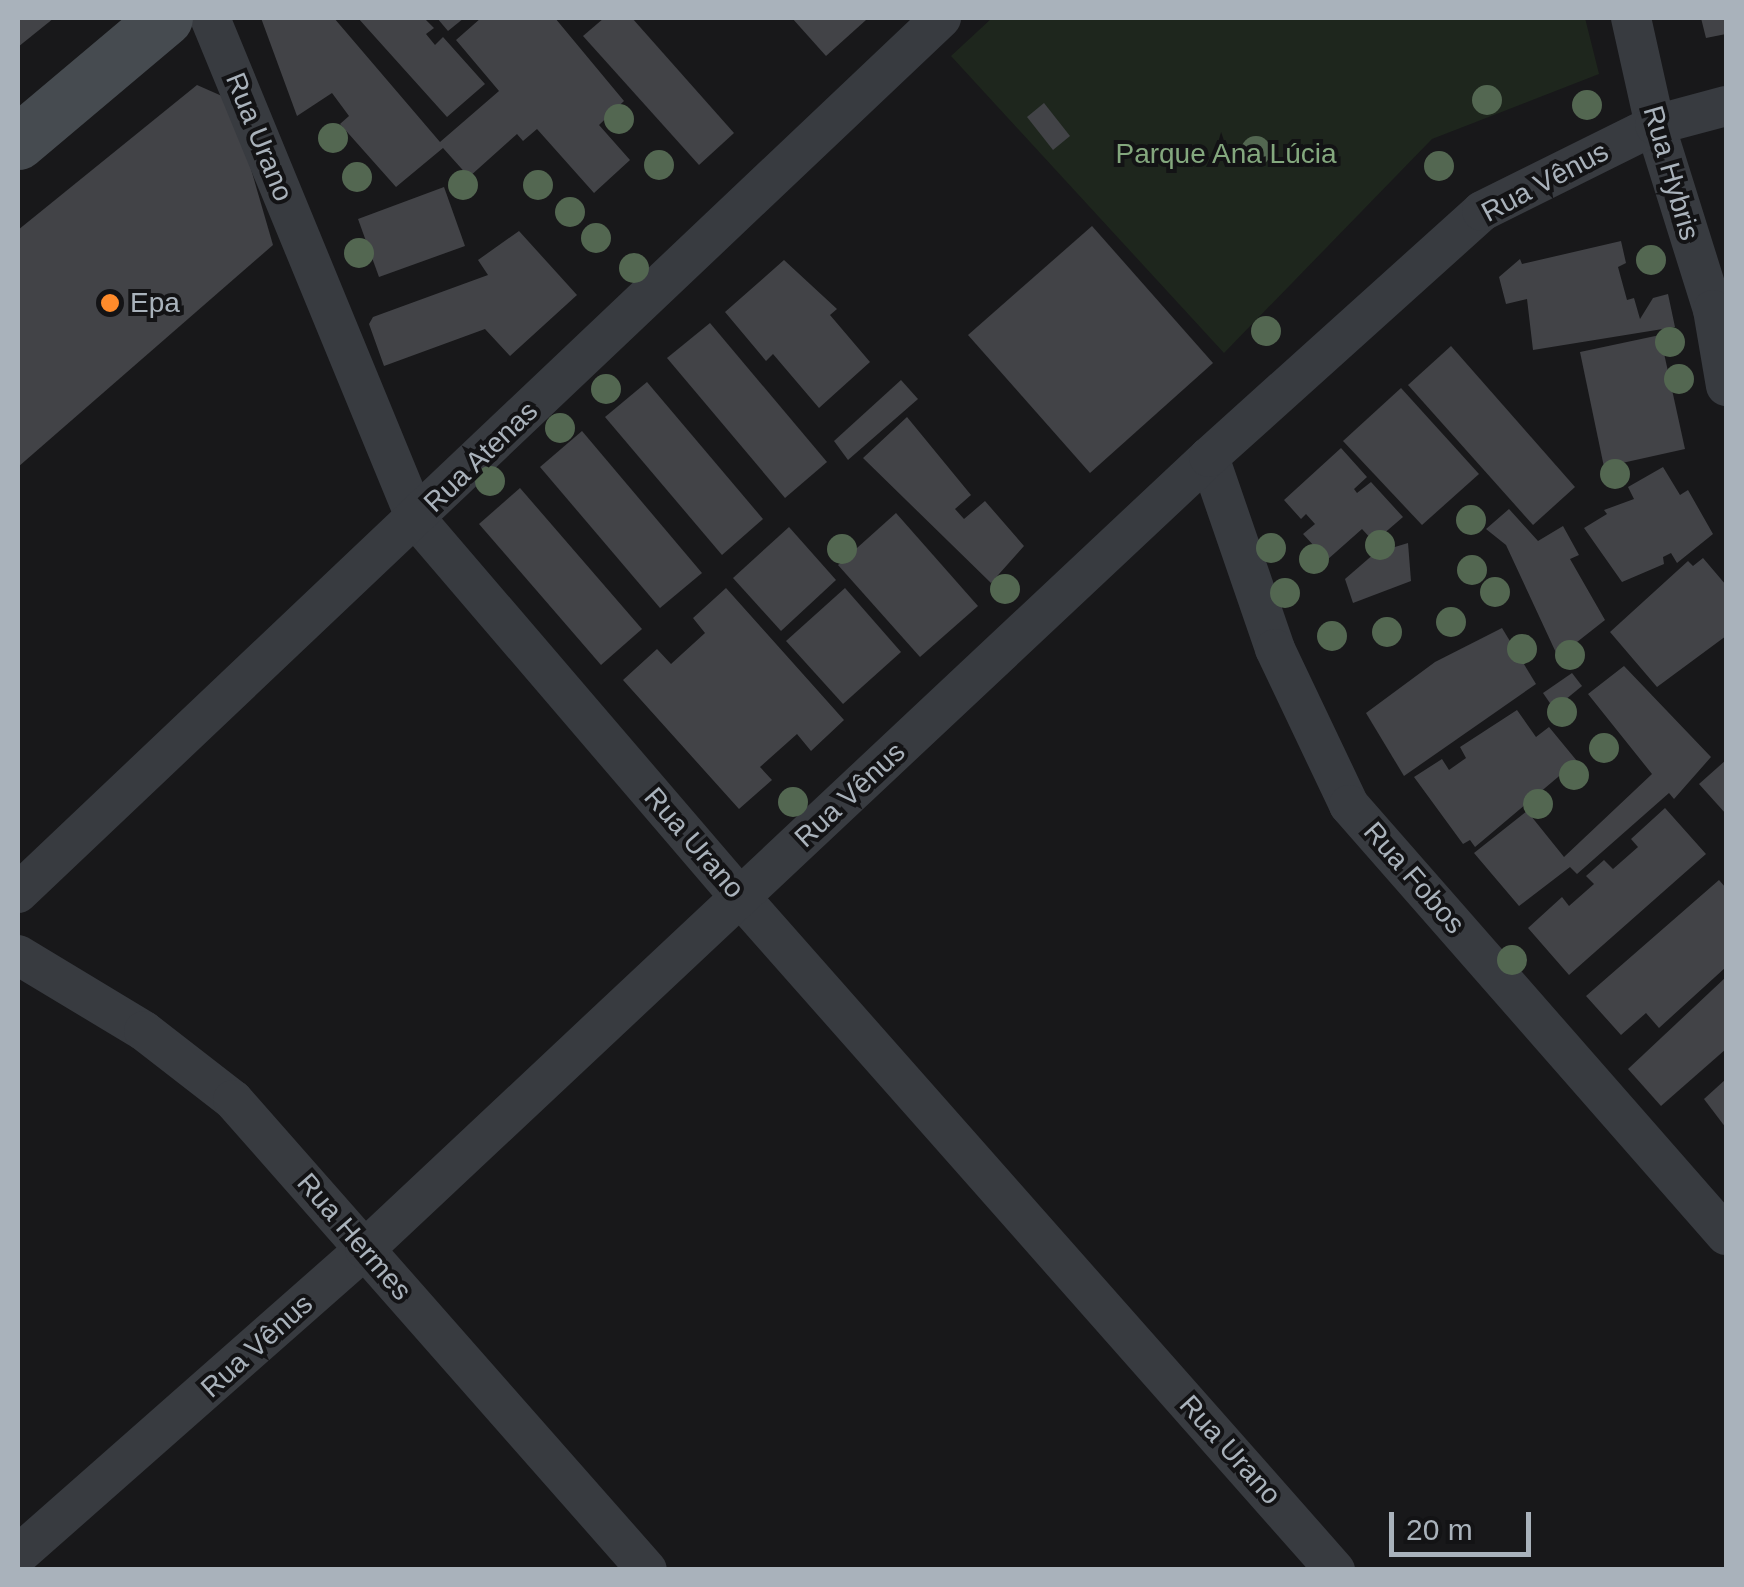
<!DOCTYPE html>
<html>
<head>
<meta charset="utf-8">
<style>
	body { margin:0 }
	#map { position:relative; width:1744px; height:1587px; overflow:hidden; background:#18181a; font-family:Helvetica,sans-serif }
	div>[style] { position:absolute }
	.green>* { inset:0; background:#1e261d }
	.building>* { inset:0; background:#424347 }
	.street>* { height:40px; margin:-20px; padding:0 20px; transform-origin:20px; border-radius:20px; background:#383b40 }
	.secondary>* { height:55px; margin:-27.5px; padding:0 27.5px; transform-origin:27.5px; border-radius:27.5px; background:#464b50 }
	.trees>* { width:30px; height:30px; margin:-15px; border-radius:50%; background:#536751 }
	.dots>* { width:28px; height:28px; translate:-50% -50%; box-sizing:border-box; border:5px solid #131315; border-radius:50% }
	span { translate:-50% -50%; white-space:nowrap; text-align:center; line-height:1.15; -webkit-text-stroke:8px #131315; paint-order:stroke }
	.street-label { font-size:28px; color:#a9b2bb }
	.park-label { font-size:28px; color:#84a87e }
	.poi-label { font-size:28px; color:#a9b2bb }
	.left { translate:0 -50%; text-align:left }
	.frame { position:absolute; inset:0; border:20px solid #a9b2bb; pointer-events:none }
	.scale { position:absolute; left:1389px; top:1512px; width:142px; height:45px; box-sizing:border-box; border:5px solid #a9b2bb; border-top:0; padding-left:12px; font-size:30px; line-height:35px; white-space:nowrap; color:#a9b2bb; -webkit-text-stroke:8px #131315; paint-order:stroke }
</style>
</head>
<body>
<div id="map">
	<div class="green">
		<div style="clip-path:polygon(992px 18px,1585px 18px,1599px 74px,1432px 139px,1224px 353px,951px 56px)"></div>
	</div>
	<div class="building">
		<div style="clip-path:polygon(18px 18px,54px 18px,18px 47px)"></div>
		<div style="clip-path:polygon(261px 18px,334px 18px,440px 142px,499px 91px,456px 40px,481px 18px,555px 18px,624px 101px,599px 125px,630px 160px,594px 193px,537px 129px,523px 141px,517px 134px,469px 177px,443px 148px,396px 187px,340px 124px,349px 116px,332px 93px,297px 116px)"></div>
		<div style="clip-path:polygon(358px 18px,424px 18px,434px 28px,426px 34px,435px 45px,443px 37px,485px 84px,447px 117px)"></div>
		<div style="clip-path:polygon(437px 18px,464px 18px,448px 31px)"></div>
		<div style="clip-path:polygon(604px 18px,632px 18px,734px 133px,699px 165px,583px 36px)"></div>
		<div style="clip-path:polygon(792px 18px,864px 18px,866px 20px,826px 56px)"></div>
		<div style="clip-path:polygon(1701px 18px,1726px 18px,1726px 34px,1706px 38px)"></div>
		<div style="clip-path:polygon(197px 85px,231px 100px,273px 245px,18px 467px,18px 230px)"></div>
		<div style="clip-path:polygon(1044px 103px,1070px 136px,1053px 150px,1027px 117px)"></div>
		<div style="clip-path:polygon(444px 187px,465px 246px,379px 277px,358px 219px)"></div>
		<div style="clip-path:polygon(1092px 226px,1213px 363px,1090px 473px,968px 335px)"></div>
		<div style="clip-path:polygon(519px 231px,577px 295px,510px 356px,485px 329px,384px 366px,369px 324px,373px 317px,488px 275px,478px 260px)"></div>
		<div style="clip-path:polygon(1621px 241px,1626px 263px,1618px 267px,1627px 300px,1634px 298px,1640px 319px,1653px 298px,1668px 294px,1675px 327px,1533px 350px,1527px 299px,1506px 304px,1499px 277px,1520px 259px,1522px 264px)"></div>
		<div style="clip-path:polygon(784px 260px,837px 309px,830px 315px,870px 362px,819px 408px,773px 354px,766px 361px,725px 312px)"></div>
		<div style="clip-path:polygon(710px 323px,827px 462px,785px 498px,667px 358px)"></div>
		<div style="clip-path:polygon(1660px 335px,1685px 449px,1604px 467px,1580px 352px)"></div>
		<div style="clip-path:polygon(1451px 346px,1575px 487px,1533px 525px,1408px 385px)"></div>
		<div style="clip-path:polygon(901px 380px,918px 399px,848px 460px,834px 441px)"></div>
		<div style="clip-path:polygon(647px 382px,763px 519px,722px 555px,605px 417px)"></div>
		<div style="clip-path:polygon(1401px 388px,1479px 474px,1422px 525px,1343px 441px)"></div>
		<div style="clip-path:polygon(907px 417px,971px 495px,955px 509px,964px 519px,985px 501px,1024px 546px,991px 583px,863px 458px)"></div>
		<div style="clip-path:polygon(582px 431px,702px 573px,660px 608px,540px 467px)"></div>
		<div style="clip-path:polygon(1341px 448px,1367px 477px,1354px 489px,1357px 493px,1371px 482px,1403px 517px,1374px 542px,1362px 529px,1327px 560px,1303px 534px,1315px 524px,1306px 514px,1301px 519px,1284px 500px)"></div>
		<div style="clip-path:polygon(1663px 467px,1680px 495px,1688px 490px,1713px 534px,1677px 563px,1671px 553px,1663px 557px,1664px 564px,1622px 582px,1584px 528px,1607px 514px,1604px 510px,1634px 499px,1628px 487px)"></div>
		<div style="clip-path:polygon(520px 488px,642px 629px,601px 665px,479px 524px)"></div>
		<div style="clip-path:polygon(1509px 509px,1538px 541px,1563px 526px,1579px 555px,1570px 559px,1605px 620px,1558px 657px,1506px 545px,1486px 529px)"></div>
		<div style="clip-path:polygon(896px 513px,978px 606px,920px 657px,838px 565px)"></div>
		<div style="clip-path:polygon(789px 527px,836px 580px,781px 631px,733px 578px)"></div>
		<div style="clip-path:polygon(1408px 543px,1411px 581px,1353px 603px,1345px 579px,1375px 553px)"></div>
		<div style="clip-path:polygon(1703px 558px,1726px 585px,1726px 636px,1657px 687px,1610px 632px,1688px 561px,1693px 566px)"></div>
		<div style="clip-path:polygon(726px 588px,844px 720px,811px 751px,797px 734px,760px 767px,772px 780px,739px 809px,623px 680px,657px 649px,671px 664px,705px 633px,693px 618px)"></div>
		<div style="clip-path:polygon(845px 588px,901px 652px,843px 704px,786px 641px)"></div>
		<div style="clip-path:polygon(1502px 628px,1536px 684px,1404px 776px,1366px 713px,1435px 662px)"></div>
		<div style="clip-path:polygon(1624px 666px,1711px 757px,1674px 799px,1669px 793px,1577px 874px,1570px 867px,1519px 906px,1474px 853px,1527px 811px,1564px 857px,1652px 774px,1588px 694px)"></div>
		<div style="clip-path:polygon(1572px 673px,1582px 686px,1554px 709px,1543px 693px)"></div>
		<div style="clip-path:polygon(1517px 710px,1536px 737px,1549px 727px,1577px 761px,1475px 847px,1470px 840px,1463px 844px,1414px 777px,1442px 759px,1449px 770px,1466px 758px,1460px 747px)"></div>
		<div style="clip-path:polygon(1726px 760px,1726px 814px,1699px 784px)"></div>
		<div style="clip-path:polygon(1665px 808px,1706px 854px,1569px 975px,1528px 928px,1562px 897px,1569px 906px,1594px 884px,1586px 876px,1604px 860px,1613px 869px,1638px 847px,1631px 839px)"></div>
		<div style="clip-path:polygon(1719px 880px,1726px 888px,1726px 967px,1659px 1028px,1646px 1013px,1621px 1035px,1586px 996px)"></div>
		<div style="clip-path:polygon(1726px 977px,1726px 1049px,1661px 1106px,1628px 1069px)"></div>
		<div style="clip-path:polygon(1726px 1079px,1726px 1128px,1704px 1099px)"></div>
	</div>
	<div class="street">
		<div style="left:210px;top:18px;width:542px;rotate:67.65deg"></div>
		<div style="left:416px;top:519px;width:499px;rotate:49.4deg"></div>
		<div style="left:741px;top:898px;width:897px;rotate:48.53deg"></div>
		<div style="left:1631px;top:18px;width:110px;rotate:77.4deg"></div>
		<div style="left:1655px;top:125px;width:194px;rotate:72.6deg"></div>
		<div style="left:1713px;top:310px;width:77px;rotate:80.3deg"></div>
		<div style="left:1209px;top:457px;width:203px;rotate:71deg"></div>
		<div style="left:1275px;top:649px;width:173px;rotate:64.6deg"></div>
		<div style="left:1349px;top:805px;width:572px;rotate:48.76deg"></div>
		<div style="left:18px;top:893px;width:1272px;rotate:-43.47deg"></div>
		<div style="left:18px;top:955px;width:147px;rotate:31.1deg"></div>
		<div style="left:144px;top:1031px;width:113px;rotate:37.8deg"></div>
		<div style="left:233px;top:1100px;width:626px;rotate:48.62deg"></div>
		<div style="left:18px;top:1555px;width:463px;rotate:-41.4deg"></div>
		<div style="left:365px;top:1249px;width:1157px;rotate:-43.18deg"></div>
		<div style="left:1209px;top:457px;width:367px;rotate:-42deg"></div>
		<div style="left:1482px;top:211px;width:193px;rotate:-26.4deg"></div>
		<div style="left:1655px;top:125px;width:73px;rotate:-15deg"></div>
	</div>
	<div class="secondary">
		<div style="left:18px;top:142px;width:192px;rotate:-40.1deg"></div>
	</div>
	<div class="trees">
		<div style="left:1487px;top:100px"></div>
		<div style="left:1587px;top:105px"></div>
		<div style="left:619px;top:119px"></div>
		<div style="left:333px;top:138px"></div>
		<div style="left:1256px;top:151px"></div>
		<div style="left:659px;top:165px"></div>
		<div style="left:1439px;top:166px"></div>
		<div style="left:357px;top:177px"></div>
		<div style="left:463px;top:185px"></div>
		<div style="left:538px;top:185px"></div>
		<div style="left:570px;top:212px"></div>
		<div style="left:596px;top:238px"></div>
		<div style="left:359px;top:253px"></div>
		<div style="left:1651px;top:260px"></div>
		<div style="left:634px;top:268px"></div>
		<div style="left:1266px;top:331px"></div>
		<div style="left:1670px;top:342px"></div>
		<div style="left:1679px;top:379px"></div>
		<div style="left:606px;top:389px"></div>
		<div style="left:560px;top:428px"></div>
		<div style="left:1615px;top:474px"></div>
		<div style="left:490px;top:481px"></div>
		<div style="left:1471px;top:520px"></div>
		<div style="left:1380px;top:545px"></div>
		<div style="left:1271px;top:548px"></div>
		<div style="left:842px;top:549px"></div>
		<div style="left:1314px;top:559px"></div>
		<div style="left:1472px;top:570px"></div>
		<div style="left:1005px;top:589px"></div>
		<div style="left:1495px;top:592px"></div>
		<div style="left:1285px;top:593px"></div>
		<div style="left:1451px;top:622px"></div>
		<div style="left:1387px;top:632px"></div>
		<div style="left:1332px;top:636px"></div>
		<div style="left:1522px;top:649px"></div>
		<div style="left:1570px;top:655px"></div>
		<div style="left:1562px;top:712px"></div>
		<div style="left:1604px;top:748px"></div>
		<div style="left:1574px;top:775px"></div>
		<div style="left:793px;top:802px"></div>
		<div style="left:1538px;top:804px"></div>
		<div style="left:1512px;top:960px"></div>
	</div>
	<div class="dots">
		<div style="left:110px;top:303px;background:#ff8b2b"></div>
	</div>
	<div class="street-label">
		<span style="left:259px;top:137px;rotate:68deg">Rua Urano</span>
		<span style="left:1671px;top:173px;rotate:74deg">Rua Hybris</span>
		<span style="left:1545px;top:182px;rotate:-28deg">Rua Vênus</span>
		<span style="left:481px;top:457px;rotate:-44deg">Rua Atenas</span>
		<span style="left:850px;top:795px;rotate:-43deg">Rua Vênus</span>
		<span style="left:694px;top:843px;rotate:49deg">Rua Urano</span>
		<span style="left:1414px;top:878px;rotate:49deg">Rua Fobos</span>
		<span style="left:354px;top:1237px;rotate:49deg">Rua Hermes</span>
		<span style="left:257px;top:1346px;rotate:-42deg">Rua Vênus</span>
		<span style="left:1230px;top:1450px;rotate:48deg">Rua Urano</span>
	</div>
	<div class="park-label">
		<span style="left:1226px;top:154px">Parque Ana Lúcia</span>
	</div>
	<div class="poi-label">
		<span class="left" style="left:130px;top:303px">Epa</span>
	</div>
	<div class="frame"></div>
	<div class="scale">20 m</div>
</div>
</body>
</html>
